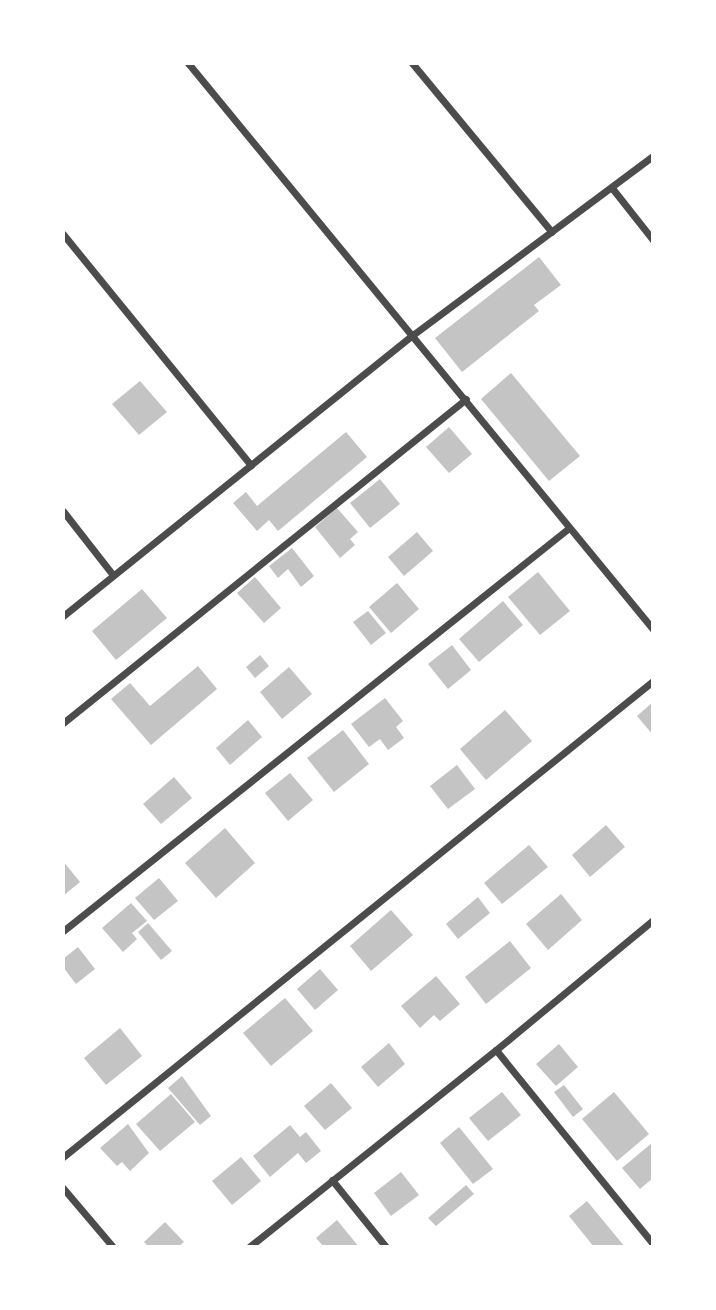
<!DOCTYPE html>
<html>
<head>
<meta charset="utf-8">
<style>
	body { margin:0 }
	#map { position:relative; width:716px; height:1310px; overflow:hidden; background:#fff; font-family:"IBM Plex Serif",serif }
	div>[style] { position:absolute }
	.building>* { inset:0; background:#c4c4c4 }
	.minor>* { height:7px; margin:-3.5px; padding:0 3.5px; transform-origin:3.5px; border-radius:3.5px; background:#4c4c4c }
	span { translate:-50% -50%; white-space:nowrap; text-align:center; line-height:1.15; -webkit-text-stroke:7px #fff; paint-order:stroke }
	.frame { position:absolute; inset:0; border:65px solid #fff; pointer-events:none }
</style>
</head>
<body>
<div id="map">
	<div class="building">
		<div style="clip-path:polygon(539px 257px,561px 285px,534px 305px,539px 311px,462px 372px,435px 338px)"></div>
		<div style="clip-path:polygon(511px 373px,580px 456px,549px 481px,481px 399px)"></div>
		<div style="clip-path:polygon(140px 381px,167px 412px,139px 435px,112px 404px)"></div>
		<div style="clip-path:polygon(449px 427px,472px 454px,449px 473px,426px 447px)"></div>
		<div style="clip-path:polygon(346px 432px,367px 457px,278px 531px,269px 520px,257px 531px,233px 503px,246px 492px,257px 506px)"></div>
		<div style="clip-path:polygon(380px 479px,400px 504px,370px 528px,350px 503px)"></div>
		<div style="clip-path:polygon(337px 508px,358px 532px,350px 539px,355px 545px,340px 558px,315px 527px)"></div>
		<div style="clip-path:polygon(417px 532px,433px 551px,404px 576px,388px 557px)"></div>
		<div style="clip-path:polygon(292px 548px,314px 576px,301px 587px,288px 569px,278px 578px,269px 566px)"></div>
		<div style="clip-path:polygon(538px 572px,570px 611px,540px 635px,508px 597px)"></div>
		<div style="clip-path:polygon(255px 577px,281px 608px,264px 623px,237px 593px)"></div>
		<div style="clip-path:polygon(397px 583px,419px 609px,391px 633px,369px 607px)"></div>
		<div style="clip-path:polygon(142px 589px,167px 618px,116px 660px,92px 631px)"></div>
		<div style="clip-path:polygon(503px 601px,523px 625px,479px 662px,459px 639px)"></div>
		<div style="clip-path:polygon(368px 611px,386px 633px,371px 645px,353px 622px)"></div>
		<div style="clip-path:polygon(452px 645px,471px 670px,448px 689px,428px 664px)"></div>
		<div style="clip-path:polygon(260px 655px,269px 666px,255px 678px,246px 667px)"></div>
		<div style="clip-path:polygon(198px 666px,217px 689px,151px 745px,111px 699px,130px 683px,150px 706px)"></div>
		<div style="clip-path:polygon(289px 667px,312px 694px,282px 719px,260px 692px)"></div>
		<div style="clip-path:polygon(385px 698px,403px 721px,396px 727px,404px 738px,388px 750px,380px 739px,369px 747px,351px 724px)"></div>
		<div style="clip-path:polygon(653px 702px,653px 735px,637px 716px)"></div>
		<div style="clip-path:polygon(505px 710px,532px 741px,486px 780px,460px 749px)"></div>
		<div style="clip-path:polygon(248px 720px,262px 737px,230px 765px,216px 748px)"></div>
		<div style="clip-path:polygon(343px 730px,369px 764px,334px 792px,307px 758px)"></div>
		<div style="clip-path:polygon(457px 765px,475px 789px,448px 809px,430px 786px)"></div>
		<div style="clip-path:polygon(290px 773px,313px 800px,288px 821px,265px 793px)"></div>
		<div style="clip-path:polygon(174px 777px,192px 798px,161px 824px,143px 804px)"></div>
		<div style="clip-path:polygon(606px 825px,625px 847px,590px 877px,572px 855px)"></div>
		<div style="clip-path:polygon(225px 828px,255px 863px,216px 898px,185px 863px)"></div>
		<div style="clip-path:polygon(529px 845px,548px 867px,502px 904px,484px 883px)"></div>
		<div style="clip-path:polygon(63px 861px,80px 882px,63px 896px)"></div>
		<div style="clip-path:polygon(159px 878px,178px 901px,154px 920px,135px 898px)"></div>
		<div style="clip-path:polygon(561px 894px,582px 920px,548px 950px,526px 924px)"></div>
		<div style="clip-path:polygon(478px 897px,490px 913px,458px 939px,446px 924px)"></div>
		<div style="clip-path:polygon(131px 903px,147px 921px,132px 933px,137px 939px,123px 952px,102px 928px)"></div>
		<div style="clip-path:polygon(391px 910px,413px 935px,371px 971px,350px 946px)"></div>
		<div style="clip-path:polygon(148px 923px,172px 951px,161px 960px,138px 932px)"></div>
		<div style="clip-path:polygon(510px 941px,531px 968px,486px 1004px,465px 977px)"></div>
		<div style="clip-path:polygon(78px 947px,95px 969px,76px 984px,63px 967px,63px 959px)"></div>
		<div style="clip-path:polygon(320px 969px,338px 990px,315px 1010px,297px 989px)"></div>
		<div style="clip-path:polygon(436px 976px,460px 1004px,440px 1021px,434px 1015px,420px 1028px,401px 1006px)"></div>
		<div style="clip-path:polygon(285px 998px,313px 1031px,271px 1066px,243px 1033px)"></div>
		<div style="clip-path:polygon(120px 1028px,142px 1056px,106px 1085px,84px 1058px)"></div>
		<div style="clip-path:polygon(389px 1043px,405px 1064px,378px 1087px,361px 1067px)"></div>
		<div style="clip-path:polygon(559px 1044px,578px 1067px,556px 1086px,536px 1064px)"></div>
		<div style="clip-path:polygon(182px 1076px,211px 1116px,200px 1125px,168px 1088px)"></div>
		<div style="clip-path:polygon(331px 1083px,352px 1108px,325px 1130px,304px 1106px)"></div>
		<div style="clip-path:polygon(564px 1085px,583px 1109px,573px 1117px,554px 1092px)"></div>
		<div style="clip-path:polygon(502px 1092px,521px 1115px,488px 1141px,469px 1118px)"></div>
		<div style="clip-path:polygon(614px 1092px,649px 1134px,617px 1161px,582px 1119px)"></div>
		<div style="clip-path:polygon(171px 1094px,195px 1122px,160px 1151px,136px 1124px)"></div>
		<div style="clip-path:polygon(128px 1124px,149px 1153px,130px 1171px,122px 1162px,117px 1166px,100px 1148px)"></div>
		<div style="clip-path:polygon(290px 1125px,300px 1137px,306px 1132px,321px 1151px,306px 1163px,298px 1153px,270px 1177px,253px 1156px)"></div>
		<div style="clip-path:polygon(459px 1127px,493px 1169px,473px 1184px,440px 1143px)"></div>
		<div style="clip-path:polygon(653px 1142px,653px 1178px,640px 1189px,622px 1168px)"></div>
		<div style="clip-path:polygon(241px 1157px,261px 1181px,232px 1205px,212px 1181px)"></div>
		<div style="clip-path:polygon(401px 1172px,419px 1195px,391px 1216px,374px 1193px)"></div>
		<div style="clip-path:polygon(466px 1185px,474px 1194px,436px 1226px,428px 1218px)"></div>
		<div style="clip-path:polygon(587px 1201px,625px 1247px,594px 1247px,569px 1216px)"></div>
		<div style="clip-path:polygon(337px 1220px,359px 1247px,324px 1247px,316px 1238px)"></div>
		<div style="clip-path:polygon(165px 1222px,184px 1242px,178px 1247px,149px 1247px,144px 1242px)"></div>
	</div>
	<div class="minor">
		<div style="left:188px;top:63px;width:733px;rotate:50.6deg"></div>
		<div style="left:412px;top:63px;width:219px;rotate:50.4deg"></div>
		<div style="left:612px;top:188px;width:66px;rotate:51.7deg"></div>
		<div style="left:63px;top:234px;width:298px;rotate:50.9deg"></div>
		<div style="left:63px;top:511px;width:81px;rotate:52deg"></div>
		<div style="left:63px;top:616px;width:450px;rotate:-38.8deg"></div>
		<div style="left:414px;top:334px;width:298px;rotate:-36.7deg"></div>
		<div style="left:63px;top:723px;width:517px;rotate:-38.8deg"></div>
		<div style="left:653px;top:920px;width:204px;rotate:140.4deg"></div>
		<div style="left:496px;top:1050px;width:250px;rotate:51deg"></div>
		<div style="left:63px;top:931px;width:647px;rotate:-38.54deg"></div>
		<div style="left:63px;top:1157px;width:758px;rotate:-38.9deg"></div>
		<div style="left:332px;top:1180px;width:86px;rotate:51.1deg"></div>
		<div style="left:63px;top:1188px;width:77px;rotate:49.7deg"></div>
		<div style="left:249px;top:1247px;width:316px;rotate:-38.6deg"></div>
	</div>
	<div class="frame"></div>
</div>
</body>
</html>
